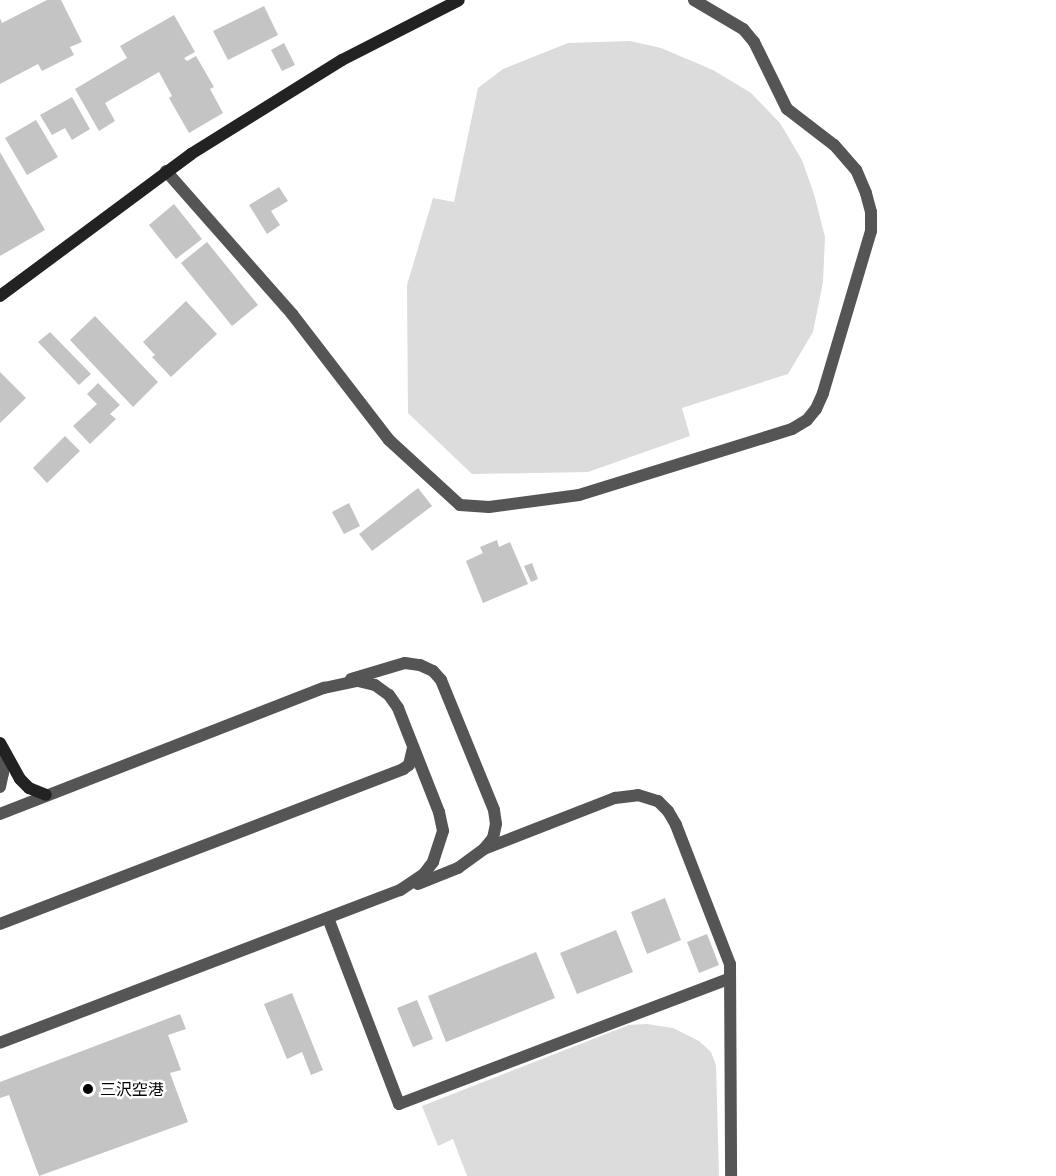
<!DOCTYPE html>
<html>
<head>
<meta charset="utf-8">
<style>
	body { margin:0 }
	#map { position:relative; width:1056px; height:1176px; overflow:hidden; background:#fff; font-family:Barlow,"Noto Sans JP",sans-serif }
	div>[style] { position:absolute }
	.green>* { inset:0; background:#dcdcdc }
	.building>* { inset:0; background:#c4c4c4 }
	.lane>* { height:12px; margin:-6px; padding:0 6px; transform-origin:6px; border-radius:6px; background:#555 }
	.secondary>* { height:12px; margin:-6px; padding:0 6px; transform-origin:6px; border-radius:6px; background:#222 }
	.dots>* { width:16px; height:16px; translate:-50% -50%; box-sizing:border-box; border:3px solid #fff; border-radius:50% }
	span { translate:-50% -50%; white-space:nowrap; text-align:center; line-height:1.15; -webkit-text-stroke:4.5px #fff; paint-order:stroke }
	.poi-label { font-size:16px; color:#000 }
	.left { translate:0 -50%; text-align:left }
</style>
</head>
<body>
<div id="map">
	<div class="green">
		<div style="clip-path:polygon(630px 41px,661px 48px,713px 70px,751px 93px,780px 123px,802px 160px,814px 194px,825px 237px,823px 282px,813px 332px,788px 374px,682px 408px,690px 436px,588px 472px,472px 474px,408px 413px,407px 285px,433px 198px,454px 202px,478px 88px,503px 69px,568px 43px)"></div>
		<div style="clip-path:polygon(647px 1024px,673px 1028px,699px 1041px,711px 1052px,716px 1065px,719px 1176px,467px 1176px,453px 1139px,438px 1146px,422px 1106px,629px 1025px)"></div>
	</div>
	<div class="building">
		<div style="clip-path:polygon(47px 0,61px 0,82px 42px,70px 47px,74px 55px,42px 71px,38px 64px,0 84px,0 18px,2px 23px)"></div>
		<div style="clip-path:polygon(264px 6px,278px 35px,228px 60px,213px 31px)"></div>
		<div style="clip-path:polygon(174px 15px,195px 52px,184px 58px,187px 61px,196px 56px,214px 87px,210px 89px,223px 113px,189px 133px,169px 98px,172px 96px,159px 72px,105px 103px,115px 121px,99px 131px,75px 89px,127px 58px,120px 46px)"></div>
		<div style="clip-path:polygon(284px 43px,295px 65px,282px 71px,271px 50px)"></div>
		<div style="clip-path:polygon(72px 97px,90px 129px,72px 140px,65px 128px,52px 135px,40px 115px)"></div>
		<div style="clip-path:polygon(36px 120px,58px 157px,27px 175px,5px 138px)"></div>
		<div style="clip-path:polygon(0 152px,45px 230px,0 256px)"></div>
		<div style="clip-path:polygon(279px 187px,288px 201px,271px 211px,280px 225px,267px 234px,249px 205px)"></div>
		<div style="clip-path:polygon(174px 204px,202px 239px,176px 259px,149px 225px)"></div>
		<div style="clip-path:polygon(207px 242px,258px 305px,232px 326px,181px 263px)"></div>
		<div style="clip-path:polygon(186px 301px,217px 334px,171px 377px,152px 357px,155px 355px,143px 342px)"></div>
		<div style="clip-path:polygon(95px 316px,158px 382px,133px 407px,70px 340px)"></div>
		<div style="clip-path:polygon(50px 332px,91px 374px,79px 385px,38px 342px)"></div>
		<div style="clip-path:polygon(0 372px,26px 398px,0 423px)"></div>
		<div style="clip-path:polygon(98px 383px,120px 405px,110px 414px,116px 419px,90px 444px,73px 426px,97px 404px,87px 394px)"></div>
		<div style="clip-path:polygon(65px 436px,80px 451px,47px 483px,33px 468px)"></div>
		<div style="clip-path:polygon(418px 488px,432px 506px,372px 551px,359px 534px)"></div>
		<div style="clip-path:polygon(349px 503px,360px 526px,344px 534px,332px 512px)"></div>
		<div style="clip-path:polygon(497px 540px,499px 547px,510px 542px,528px 584px,483px 603px,466px 561px,483px 553px,480px 547px)"></div>
		<div style="clip-path:polygon(532px 563px,538px 579px,531px 582px,524px 566px)"></div>
		<div style="clip-path:polygon(665px 898px,681px 940px,647px 954px,631px 912px)"></div>
		<div style="clip-path:polygon(616px 930px,633px 972px,577px 994px,560px 953px)"></div>
		<div style="clip-path:polygon(707px 934px,719px 965px,699px 973px,687px 942px)"></div>
		<div style="clip-path:polygon(536px 952px,555px 998px,446px 1042px,428px 996px)"></div>
		<div style="clip-path:polygon(292px 993px,323px 1070px,311px 1075px,302px 1052px,287px 1059px,264px 1004px)"></div>
		<div style="clip-path:polygon(417px 1000px,433px 1039px,413px 1047px,397px 1008px)"></div>
		<div style="clip-path:polygon(180px 1014px,186px 1029px,168px 1035px,181px 1070px,170px 1073px,188px 1122px,39px 1176px,9px 1095px,0 1098px,0 1082px)"></div>
	</div>
	<div class="lane">
		<div style="left:166px;top:171px;width:191px;rotate:48.6deg"></div>
		<div style="left:292px;top:314px;width:159px;rotate:52.4deg"></div>
		<div style="left:389px;top:440px;width:96px;rotate:42.5deg"></div>
		<div style="left:460px;top:505px;width:29px;rotate:4deg"></div>
		<div style="left:489px;top:507px;width:91px;rotate:-7.6deg"></div>
		<div style="left:579px;top:495px;width:223px;rotate:-17.2deg"></div>
		<div style="left:792px;top:429px;width:17px;rotate:-31deg"></div>
		<div style="left:807px;top:420px;width:14px;rotate:-51deg"></div>
		<div style="left:816px;top:409px;width:17px;rotate:-66deg"></div>
		<div style="left:823px;top:393px;width:169px;rotate:-73.5deg"></div>
		<div style="left:871px;top:231px;width:19px;rotate:-90deg"></div>
		<div style="left:871px;top:212px;width:20px;rotate:-105deg"></div>
		<div style="left:866px;top:193px;width:25px;rotate:-113deg"></div>
		<div style="left:856px;top:170px;width:33px;rotate:-131deg"></div>
		<div style="left:834px;top:145px;width:59px;rotate:-142.5deg"></div>
		<div style="left:787px;top:109px;width:75px;rotate:-116.2deg"></div>
		<div style="left:754px;top:42px;width:17px;rotate:-130deg"></div>
		<div style="left:743px;top:29px;width:57px;rotate:-149.4deg"></div>
		<div style="left:351px;top:679px;width:56px;rotate:-16.5deg"></div>
		<div style="left:405px;top:663px;width:15px;rotate:8deg"></div>
		<div style="left:420px;top:665px;width:14px;rotate:25deg"></div>
		<div style="left:433px;top:671px;width:12px;rotate:48deg"></div>
		<div style="left:441px;top:680px;width:140px;rotate:67.8deg"></div>
		<div style="left:494px;top:810px;width:14px;rotate:82deg"></div>
		<div style="left:496px;top:824px;width:14px;rotate:102deg"></div>
		<div style="left:493px;top:838px;width:13px;rotate:129deg"></div>
		<div style="left:0;top:787px;width:14px;rotate:-78deg"></div>
		<div style="left:3px;top:773px;width:26px;rotate:-94deg"></div>
		<div style="left:0;top:814px;width:348px;rotate:-21.3deg"></div>
		<div style="left:324px;top:688px;width:35px;rotate:-12deg"></div>
		<div style="left:358px;top:681px;width:17px;rotate:13deg"></div>
		<div style="left:375px;top:685px;width:17px;rotate:36deg"></div>
		<div style="left:389px;top:695px;width:16px;rotate:55deg"></div>
		<div style="left:398px;top:708px;width:112px;rotate:68.5deg"></div>
		<div style="left:439px;top:812px;width:19px;rotate:78deg"></div>
		<div style="left:443px;top:831px;width:33px;rotate:108deg"></div>
		<div style="left:433px;top:862px;width:15px;rotate:127deg"></div>
		<div style="left:424px;top:874px;width:29px;rotate:146deg"></div>
		<div style="left:400px;top:890px;width:428px;rotate:159.1deg"></div>
		<div style="left:418px;top:884px;width:43px;rotate:-21.8deg"></div>
		<div style="left:458px;top:868px;width:32px;rotate:-36deg"></div>
		<div style="left:484px;top:849px;width:141px;rotate:-21.3deg"></div>
		<div style="left:615px;top:798px;width:23px;rotate:-7deg"></div>
		<div style="left:638px;top:795px;width:21px;rotate:17deg"></div>
		<div style="left:658px;top:801px;width:14px;rotate:45deg"></div>
		<div style="left:668px;top:811px;width:16px;rotate:60deg"></div>
		<div style="left:676px;top:825px;width:149px;rotate:68.8deg"></div>
		<div style="left:730px;top:964px;width:212px;rotate:89.7deg"></div>
		<div style="left:328px;top:918px;width:199px;rotate:69.1deg"></div>
		<div style="left:399px;top:1104px;width:354px;rotate:-20.8deg"></div>
		<div style="left:0;top:924px;width:432px;rotate:-21deg"></div>
		<div style="left:403px;top:769px;width:7px;rotate:-34deg"></div>
		<div style="left:409px;top:765px;width:18px;rotate:-77deg"></div>
	</div>
	<div class="secondary">
		<div style="left:0;top:296px;width:238px;rotate:-36.6deg"></div>
		<div style="left:191px;top:154px;width:178px;rotate:-31.9deg"></div>
		<div style="left:342px;top:60px;width:131px;rotate:-27.1deg"></div>
		<div style="left:0;top:743px;width:41px;rotate:60.9deg"></div>
		<div style="left:20px;top:779px;width:13px;rotate:45deg"></div>
		<div style="left:29px;top:788px;width:18px;rotate:22deg"></div>
	</div>
	<div class="dots">
		<div style="left:88px;top:1089px;background:#000"></div>
	</div>
	<div class="poi-label">
		<span class="left" style="left:100px;top:1089px">三沢空港</span>
	</div>
</div>
</body>
</html>
